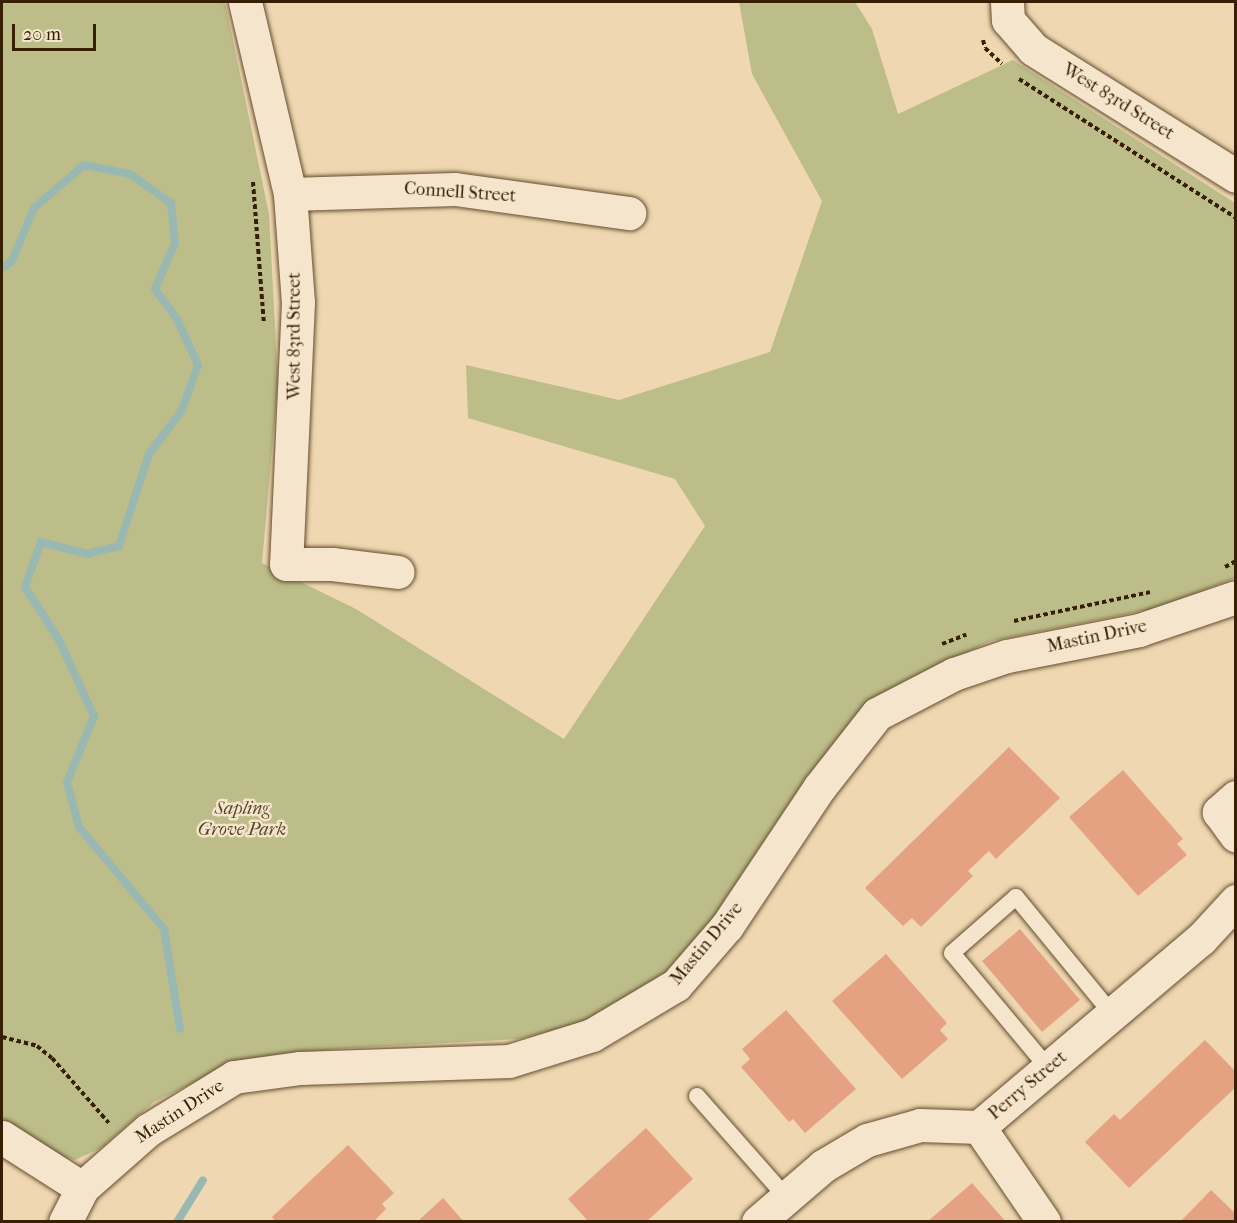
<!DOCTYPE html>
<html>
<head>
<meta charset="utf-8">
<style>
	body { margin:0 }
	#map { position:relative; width:1237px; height:1223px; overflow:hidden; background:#efd7b1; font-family:"IM FELL French Canon",serif }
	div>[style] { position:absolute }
	.green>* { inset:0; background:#bcbd89 }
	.stream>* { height:8px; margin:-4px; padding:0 4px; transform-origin:4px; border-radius:4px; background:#9ab8b2 }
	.building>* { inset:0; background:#e5a283 }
	.path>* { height:4px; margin-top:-2px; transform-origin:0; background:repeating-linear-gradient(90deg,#371f04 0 4.5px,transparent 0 7.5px) }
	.roads { filter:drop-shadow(0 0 2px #654d2f) drop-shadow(0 0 2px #654d2f) }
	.lane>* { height:16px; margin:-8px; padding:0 8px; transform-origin:8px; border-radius:8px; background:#f5e5cc }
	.street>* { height:33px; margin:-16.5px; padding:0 16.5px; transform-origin:16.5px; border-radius:16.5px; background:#f5e5cc }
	span { translate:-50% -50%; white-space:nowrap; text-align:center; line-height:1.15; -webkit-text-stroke:5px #f5e5cc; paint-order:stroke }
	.street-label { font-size:18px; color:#371f04 }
	.park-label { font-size:18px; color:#584625; font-style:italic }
	.frame { position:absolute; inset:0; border:3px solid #371f04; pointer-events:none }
	.scale { position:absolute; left:12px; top:24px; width:84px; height:27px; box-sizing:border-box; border:3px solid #371f04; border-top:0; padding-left:8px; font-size:18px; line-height:21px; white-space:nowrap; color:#371f04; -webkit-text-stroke:4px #f5e5cc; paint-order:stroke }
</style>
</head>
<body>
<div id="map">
	<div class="green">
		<div style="clip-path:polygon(2px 2px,225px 2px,269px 214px,278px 382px,262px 563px,356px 609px,564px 739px,705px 526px,675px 479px,468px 418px,466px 365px,619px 400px,770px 352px,822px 201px,752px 74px,739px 2px,855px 2px,872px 29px,898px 114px,1013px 60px,1235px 203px,1235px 578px,1157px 608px,991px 641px,909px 680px,716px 919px,670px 971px,620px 1006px,568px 1027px,518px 1039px,333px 1049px,230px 1065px,154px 1102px,101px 1148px,75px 1160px,59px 1156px,2px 1120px)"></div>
	</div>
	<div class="stream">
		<div style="left:2px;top:268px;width:12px;rotate:-35deg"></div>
		<div style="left:12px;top:261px;width:57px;rotate:-67.5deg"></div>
		<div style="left:34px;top:208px;width:66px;rotate:-40.7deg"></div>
		<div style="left:84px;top:165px;width:47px;rotate:11.1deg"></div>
		<div style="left:130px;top:174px;width:50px;rotate:35.3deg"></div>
		<div style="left:171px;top:203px;width:40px;rotate:84.3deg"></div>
		<div style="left:175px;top:243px;width:50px;rotate:113.5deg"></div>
		<div style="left:155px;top:289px;width:37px;rotate:54deg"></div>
		<div style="left:177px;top:319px;width:51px;rotate:65.5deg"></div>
		<div style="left:198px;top:365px;width:48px;rotate:109.6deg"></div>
		<div style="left:182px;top:410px;width:55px;rotate:126.9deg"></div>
		<div style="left:149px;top:454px;width:97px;rotate:108.1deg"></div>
		<div style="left:119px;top:546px;width:32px;rotate:166deg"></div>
		<div style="left:88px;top:554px;width:49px;rotate:-165.7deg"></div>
		<div style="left:41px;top:542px;width:48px;rotate:109.6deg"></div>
		<div style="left:25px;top:587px;width:63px;rotate:57.3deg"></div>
		<div style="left:59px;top:640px;width:84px;rotate:65.3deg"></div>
		<div style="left:94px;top:716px;width:71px;rotate:112.2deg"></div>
		<div style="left:67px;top:782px;width:47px;rotate:75.1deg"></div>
		<div style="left:79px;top:827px;width:133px;rotate:50.2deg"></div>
		<div style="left:164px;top:929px;width:101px;rotate:80.9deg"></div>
		<div style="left:177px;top:1222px;width:49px;rotate:-58.2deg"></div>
	</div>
	<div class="building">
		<div style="clip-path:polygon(1009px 747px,1060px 798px,996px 859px,989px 851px,968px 871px,973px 876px,921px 927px,912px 918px,903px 926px,865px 888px)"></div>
		<div style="clip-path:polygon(1123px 770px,1183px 839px,1177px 844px,1187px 855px,1138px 896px,1069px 817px)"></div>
		<div style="clip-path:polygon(1020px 929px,1080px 1000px,1042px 1032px,982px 961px)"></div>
		<div style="clip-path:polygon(886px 954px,947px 1023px,940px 1030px,948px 1039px,902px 1079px,832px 1001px)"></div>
		<div style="clip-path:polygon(786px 1010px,856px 1089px,805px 1133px,793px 1119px,789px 1122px,741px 1067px,750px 1059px,742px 1049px)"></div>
		<div style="clip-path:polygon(1205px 1040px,1236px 1072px,1236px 1087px,1129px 1188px,1085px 1142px,1114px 1114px,1120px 1120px)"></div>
		<div style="clip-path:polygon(646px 1128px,693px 1179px,646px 1222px,589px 1222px,568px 1199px)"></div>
		<div style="clip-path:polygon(348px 1145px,394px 1193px,382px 1204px,386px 1209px,373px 1222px,276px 1222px,272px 1217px)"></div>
		<div style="clip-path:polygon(972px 1183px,1006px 1222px,927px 1222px)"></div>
		<div style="clip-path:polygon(1211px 1190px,1236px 1214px,1236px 1222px,1180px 1222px)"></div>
		<div style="clip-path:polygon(443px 1198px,464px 1222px,417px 1222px)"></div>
	</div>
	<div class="path">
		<div style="left:983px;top:40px;width:8px;rotate:76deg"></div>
		<div style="left:985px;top:48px;width:23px;rotate:43deg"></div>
		<div style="left:1019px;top:79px;width:258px;rotate:32.6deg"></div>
		<div style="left:253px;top:182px;width:142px;rotate:85.6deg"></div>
		<div style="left:1225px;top:567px;width:13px;rotate:-29deg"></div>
		<div style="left:1014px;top:621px;width:139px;rotate:-12deg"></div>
		<div style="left:942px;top:644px;width:26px;rotate:-21deg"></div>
		<div style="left:2px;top:1037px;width:36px;rotate:14deg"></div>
		<div style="left:37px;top:1046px;width:19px;rotate:39deg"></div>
		<div style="left:52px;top:1058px;width:86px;rotate:48.8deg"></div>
	</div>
	<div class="roads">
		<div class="lane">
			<div style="left:1049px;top:1069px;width:151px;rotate:-129.9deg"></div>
			<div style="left:952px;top:953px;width:85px;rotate:-41.2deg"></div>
			<div style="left:1016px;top:897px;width:151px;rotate:50.6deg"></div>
			<div style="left:697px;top:1096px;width:136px;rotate:48.6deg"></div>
		</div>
		<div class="street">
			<div style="left:245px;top:2px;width:197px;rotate:76.8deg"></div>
			<div style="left:290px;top:194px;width:108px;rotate:85.8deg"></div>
			<div style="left:298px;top:302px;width:262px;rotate:92.6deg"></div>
			<div style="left:286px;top:564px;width:46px"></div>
			<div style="left:332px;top:564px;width:66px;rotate:6.9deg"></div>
			<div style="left:1007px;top:2px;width:18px;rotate:87deg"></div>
			<div style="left:1008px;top:20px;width:38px;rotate:49deg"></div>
			<div style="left:1033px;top:49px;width:239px;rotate:32deg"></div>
			<div style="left:290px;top:194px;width:165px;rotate:-1.7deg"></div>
			<div style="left:455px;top:189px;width:176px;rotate:7.9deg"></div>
			<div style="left:1236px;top:797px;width:23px;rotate:139deg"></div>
			<div style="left:1219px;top:812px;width:29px;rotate:54deg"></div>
			<div style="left:979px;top:1127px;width:115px;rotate:55.6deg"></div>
			<div style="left:2px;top:1137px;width:95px;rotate:32.5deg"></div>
			<div style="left:65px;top:1222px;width:38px;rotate:-63deg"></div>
			<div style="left:82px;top:1188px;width:88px;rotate:-41.3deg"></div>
			<div style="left:148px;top:1130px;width:101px;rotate:-31.6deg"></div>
			<div style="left:234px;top:1077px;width:67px;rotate:-7.8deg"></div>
			<div style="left:300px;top:1068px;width:209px;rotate:-1.9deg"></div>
			<div style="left:509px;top:1061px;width:87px;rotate:-17.4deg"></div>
			<div style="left:592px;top:1035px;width:98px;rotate:-30.8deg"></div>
			<div style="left:676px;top:985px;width:78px;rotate:-49.2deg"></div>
			<div style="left:727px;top:926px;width:166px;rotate:-56.3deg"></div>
			<div style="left:819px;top:788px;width:94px;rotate:-51.9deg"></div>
			<div style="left:877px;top:714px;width:87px;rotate:-27.5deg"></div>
			<div style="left:954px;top:674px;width:56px;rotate:-18.8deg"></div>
			<div style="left:1007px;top:656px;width:135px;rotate:-11.1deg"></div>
			<div style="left:1139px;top:630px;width:102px;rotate:-18.8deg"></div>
			<div style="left:758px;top:1222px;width:86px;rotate:-40.7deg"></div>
			<div style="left:823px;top:1166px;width:51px;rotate:-30.6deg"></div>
			<div style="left:867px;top:1140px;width:55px;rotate:-15.8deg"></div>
			<div style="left:920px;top:1125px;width:59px;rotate:1.9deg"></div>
			<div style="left:979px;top:1127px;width:291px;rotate:-40.3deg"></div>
			<div style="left:1201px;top:939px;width:52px;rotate:-47.4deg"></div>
		</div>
	</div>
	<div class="street-label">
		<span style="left:1118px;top:102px;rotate:32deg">West 83rd Street</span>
		<span style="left:460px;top:193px;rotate:4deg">Connell Street</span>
		<span style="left:295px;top:336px;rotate:-90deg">West 83rd Street</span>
		<span style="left:1097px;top:637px;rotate:-12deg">Mastin Drive</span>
		<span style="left:707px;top:944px;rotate:-50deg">Mastin Drive</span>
		<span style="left:1028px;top:1086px;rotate:-40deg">Perry Street</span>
		<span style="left:180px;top:1112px;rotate:-33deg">Mastin Drive</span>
	</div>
	<div class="park-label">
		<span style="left:242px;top:820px">Sapling<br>Grove Park</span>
	</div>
	<div class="frame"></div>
	<div class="scale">20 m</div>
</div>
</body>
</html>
